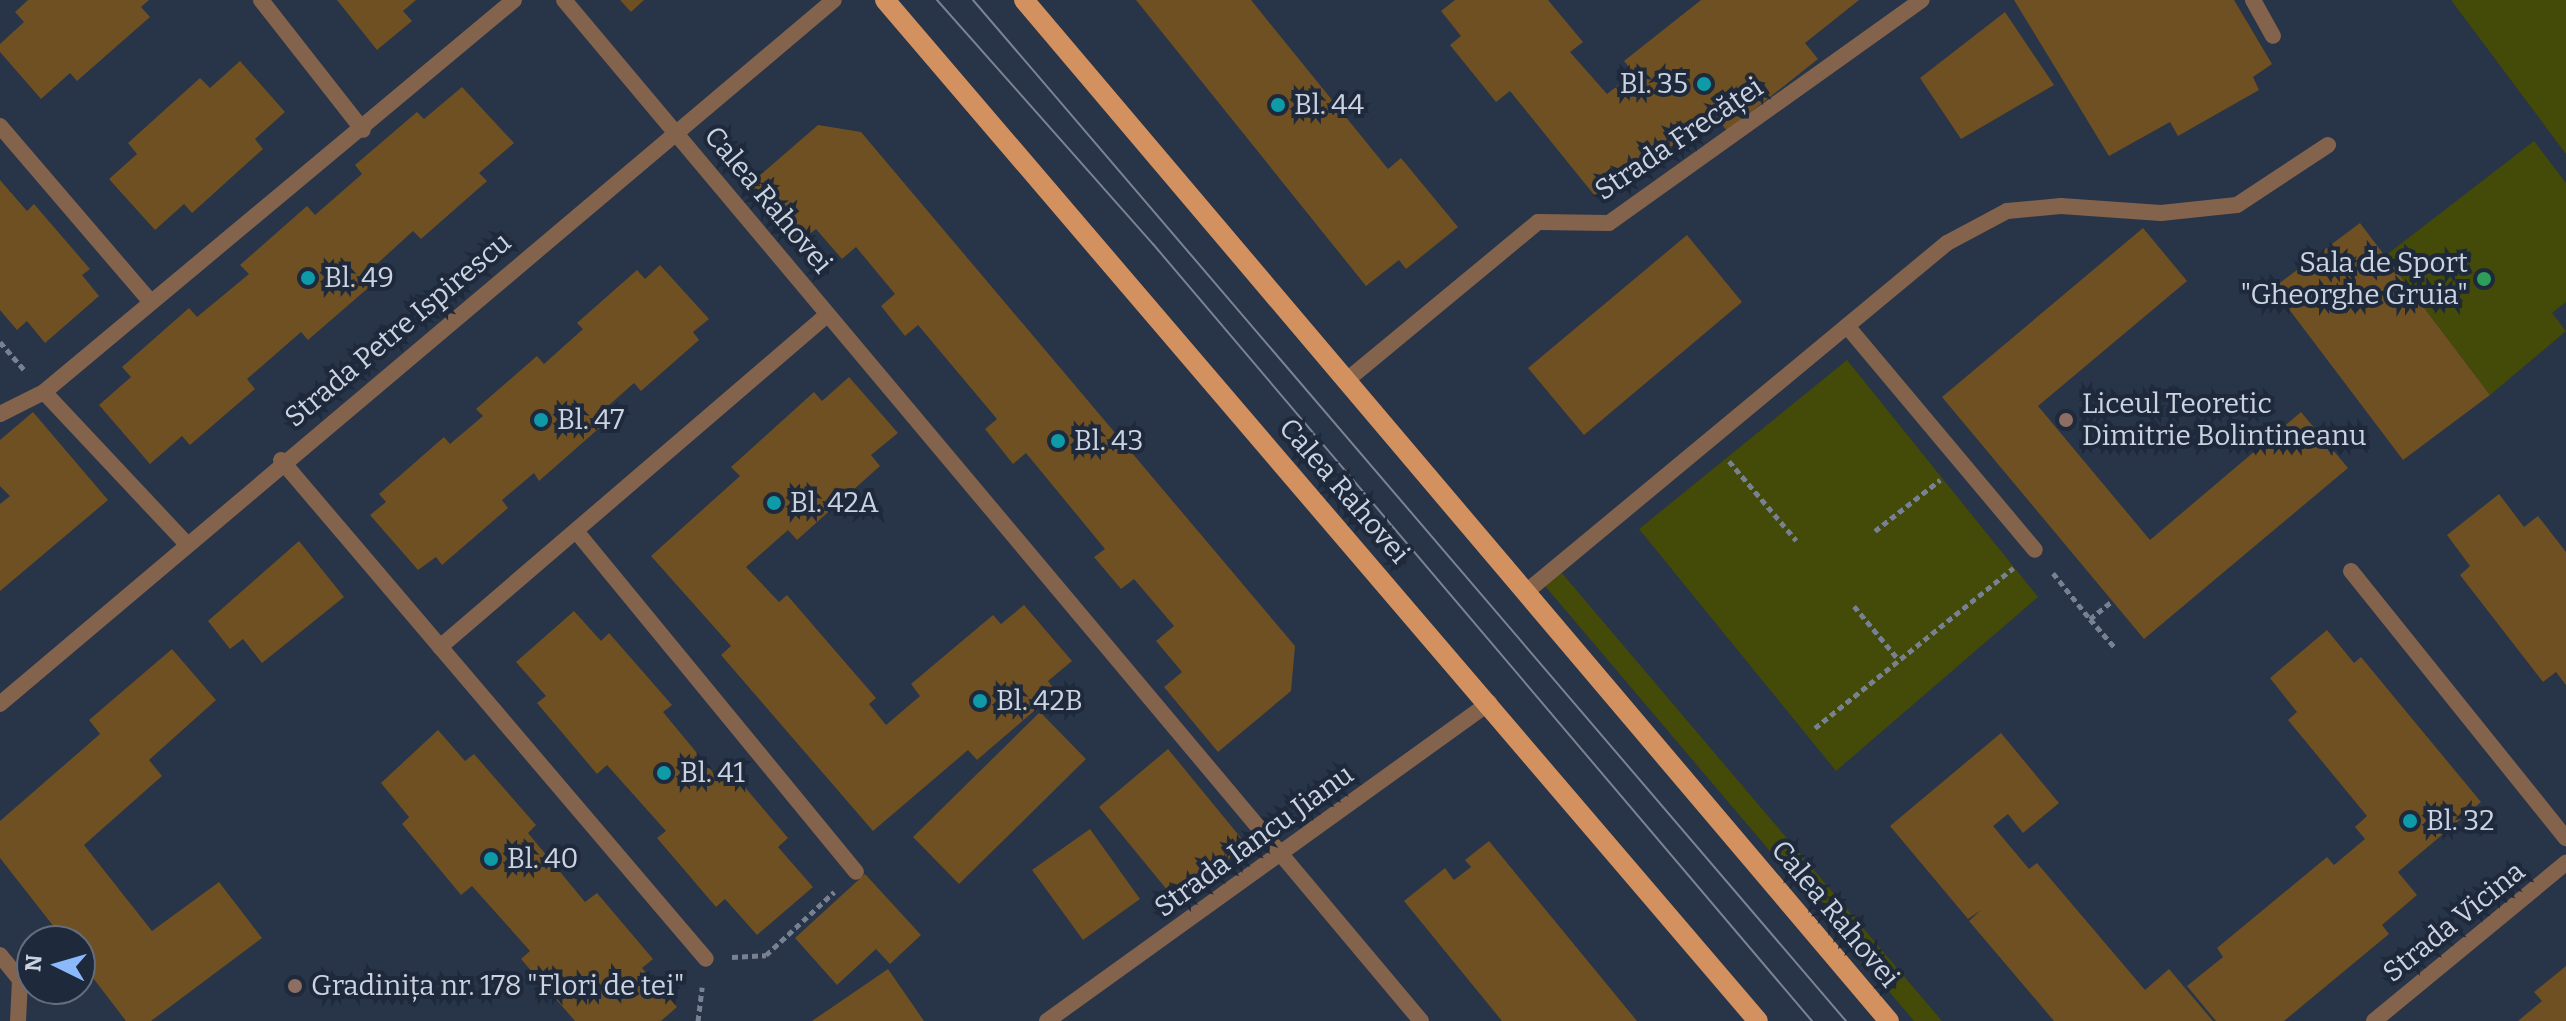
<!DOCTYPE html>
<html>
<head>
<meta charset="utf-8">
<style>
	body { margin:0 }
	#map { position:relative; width:2566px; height:1021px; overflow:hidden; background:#283447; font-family:Bitter,serif }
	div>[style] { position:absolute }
	.green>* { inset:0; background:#444a07 }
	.building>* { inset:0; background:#6e5022 }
	.path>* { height:5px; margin-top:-2.5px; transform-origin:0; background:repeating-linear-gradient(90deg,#788192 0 6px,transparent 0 10px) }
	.service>* { height:16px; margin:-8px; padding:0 8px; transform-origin:8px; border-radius:8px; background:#84634c }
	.minor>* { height:16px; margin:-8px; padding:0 8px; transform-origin:8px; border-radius:8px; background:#84634c }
	.tertiary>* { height:16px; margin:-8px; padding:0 8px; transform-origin:8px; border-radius:8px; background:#84634c }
	.primary>* { height:20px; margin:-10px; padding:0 10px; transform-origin:10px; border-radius:10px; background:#d49160 }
	.tram>* { height:2px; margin:-1px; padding:0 1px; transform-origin:1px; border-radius:1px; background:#7a8393 }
	.dots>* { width:22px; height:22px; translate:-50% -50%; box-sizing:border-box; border:4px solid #1e293c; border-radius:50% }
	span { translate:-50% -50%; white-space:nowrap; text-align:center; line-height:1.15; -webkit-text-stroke:8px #1e293c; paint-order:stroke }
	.poi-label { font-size:28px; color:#ccd3e0 }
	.right { translate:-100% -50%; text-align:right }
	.left { translate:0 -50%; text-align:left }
	.street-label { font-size:28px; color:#ccd3e0 }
	.north { position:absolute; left:16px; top:925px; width:80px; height:80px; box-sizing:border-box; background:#1e293c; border:2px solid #646d7e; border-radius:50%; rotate:275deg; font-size:22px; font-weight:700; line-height:32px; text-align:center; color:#ccd3e0 }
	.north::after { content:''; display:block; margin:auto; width:28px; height:36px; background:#8abafc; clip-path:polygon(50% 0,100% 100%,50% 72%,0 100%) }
</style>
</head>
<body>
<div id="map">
	<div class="green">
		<div style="clip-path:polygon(2451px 0,2566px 0,2566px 154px)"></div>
		<div style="clip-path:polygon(2534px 141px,2566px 183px,2566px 302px,2552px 313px,2566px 331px,2490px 395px,2385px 256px)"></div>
		<div style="clip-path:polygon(1847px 360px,2038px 597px,1836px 771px,1639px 529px)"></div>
		<div style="clip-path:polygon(1561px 572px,1942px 1021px,1914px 1021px,1545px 586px)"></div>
	</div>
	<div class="building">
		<div style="clip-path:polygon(28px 0,149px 0,141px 7px,150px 17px,77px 81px,70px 73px,41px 99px,0 52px,0 44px,24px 22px,15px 12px)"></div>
		<div style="clip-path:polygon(337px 0,416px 0,403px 11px,412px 21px,377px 50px)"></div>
		<div style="clip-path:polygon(620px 0,644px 0,631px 12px)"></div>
		<div style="clip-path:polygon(1136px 0,1251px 0,1388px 169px,1401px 158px,1458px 227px,1406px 269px,1399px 260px,1366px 286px)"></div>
		<div style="clip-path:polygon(1455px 0,1548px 0,1583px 42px,1570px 52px,1607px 94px,1634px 73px,1624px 61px,1701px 0,1859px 0,1805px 43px,1818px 59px,1727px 131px,1716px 117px,1659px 162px,1651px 151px,1595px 196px,1510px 91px,1496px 102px,1450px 45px,1461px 36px,1441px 11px)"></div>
		<div style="clip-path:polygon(2014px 0,2234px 0,2272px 64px,2253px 77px,2259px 90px,2178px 136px,2170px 122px,2109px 156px)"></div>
		<div style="clip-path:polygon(2005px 12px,2054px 85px,1961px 139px,1920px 78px)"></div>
		<div style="clip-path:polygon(240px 61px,285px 112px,255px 139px,263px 149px,192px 213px,184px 204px,155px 230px,109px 179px,137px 154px,128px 143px,200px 78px,210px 88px)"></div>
		<div style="clip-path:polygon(462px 87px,514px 143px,479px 173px,487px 181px,421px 239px,413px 231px,367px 273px,375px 282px,308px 340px,301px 332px,247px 379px,255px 389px,190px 445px,182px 436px,150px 464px,99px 405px,131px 377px,122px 367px,189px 308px,197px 317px,249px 274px,240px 265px,307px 206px,315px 215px,362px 174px,355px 165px,417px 112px,424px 119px)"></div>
		<div style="clip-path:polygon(818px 125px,861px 132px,1295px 646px,1291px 691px,1218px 752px,1164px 687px,1182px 672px,1156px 641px,1174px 626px,1134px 579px,1121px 589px,1094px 557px,1105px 549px,1026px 453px,1013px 464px,985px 429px,997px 419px,918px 325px,905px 336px,881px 306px,895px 294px,856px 247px,842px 259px,816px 229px,798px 243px,750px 184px)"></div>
		<div style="clip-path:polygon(0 180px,27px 211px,34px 204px,90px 269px,82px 275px,99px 296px,45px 343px,27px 321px,17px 330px,0 310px)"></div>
		<div style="clip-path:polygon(2360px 223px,2490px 395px,2403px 460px,2273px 288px)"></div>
		<div style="clip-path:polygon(2143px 228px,2187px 281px,2038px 406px,2150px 540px,2301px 412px,2348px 468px,2144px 639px,1942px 397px)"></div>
		<div style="clip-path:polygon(1687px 235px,1742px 302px,1584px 435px,1528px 368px)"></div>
		<div style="clip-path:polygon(660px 265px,709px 319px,693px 332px,699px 340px,641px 391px,634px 383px,598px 415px,605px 423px,539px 481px,534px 473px,502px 500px,508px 508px,442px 565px,436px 557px,418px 570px,370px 515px,386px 502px,379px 494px,444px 437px,450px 444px,483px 416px,476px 409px,537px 356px,544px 364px,583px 329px,577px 323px,637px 270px,645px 279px)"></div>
		<div style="clip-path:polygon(849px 377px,898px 433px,871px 455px,880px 466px,797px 540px,788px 530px,746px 567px,779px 602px,787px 595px,876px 698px,869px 704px,886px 725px,920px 696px,911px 684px,993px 615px,1001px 624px,1024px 605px,1072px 661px,1048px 681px,1056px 692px,977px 760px,968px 750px,873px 831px,721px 655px,731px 646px,651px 556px,740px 476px,731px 467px,814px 392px,822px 401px)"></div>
		<div style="clip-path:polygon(33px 412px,108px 500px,0 591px,0 504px,10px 496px,0 486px,0 440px)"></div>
		<div style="clip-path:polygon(2499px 494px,2524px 527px,2538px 516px,2566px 552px,2566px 685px,2556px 672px,2543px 682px,2460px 575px,2470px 566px,2447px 535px)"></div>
		<div style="clip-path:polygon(299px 541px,344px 597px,262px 663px,243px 639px,230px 649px,208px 621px)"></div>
		<div style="clip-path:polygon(574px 611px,601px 641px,609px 633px,672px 705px,663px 712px,721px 782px,732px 772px,788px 838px,778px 847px,813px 887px,757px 935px,725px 899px,716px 907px,657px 838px,666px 831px,607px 765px,597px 774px,537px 703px,546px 696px,516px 662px)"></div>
		<div style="clip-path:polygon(2327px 630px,2354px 663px,2361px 657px,2481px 802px,2398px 872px,2417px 895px,2382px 925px,2389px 934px,2284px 1021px,2216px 1021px,2187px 986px,2223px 957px,2217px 948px,2327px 857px,2334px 865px,2365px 839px,2355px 827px,2367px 816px,2288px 720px,2297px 712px,2270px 678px)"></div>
		<div style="clip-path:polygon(172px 649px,216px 700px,149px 760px,162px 776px,84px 845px,152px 931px,219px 882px,262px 938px,151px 1021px,126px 1021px,80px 961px,80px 941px,65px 941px,0 858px,0 821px,100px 734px,89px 720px)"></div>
		<div style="clip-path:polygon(1040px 712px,1086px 759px,959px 884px,913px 837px)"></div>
		<div style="clip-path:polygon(438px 730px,465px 761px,474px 754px,536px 825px,528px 833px,585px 902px,597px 893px,653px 959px,642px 968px,677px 1007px,661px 1021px,575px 1021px,521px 959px,530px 951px,472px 886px,461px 895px,402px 824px,409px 817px,381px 783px)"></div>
		<div style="clip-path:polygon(2001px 733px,2059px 803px,2023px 833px,2008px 814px,1993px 826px,2029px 869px,2037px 863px,2145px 990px,2169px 969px,2213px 1021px,2054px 1021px,1969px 921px,1981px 910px,1968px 919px,1890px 826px)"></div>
		<div style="clip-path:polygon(1168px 749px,1246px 844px,1177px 902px,1099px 807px)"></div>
		<div style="clip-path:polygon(1090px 829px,1140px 899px,1083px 940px,1032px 870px)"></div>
		<div style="clip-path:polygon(1489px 841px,1637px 1021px,1502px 1021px,1404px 901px,1445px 868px,1454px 880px,1471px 867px,1465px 860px)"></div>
		<div style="clip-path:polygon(865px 874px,921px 935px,890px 964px,876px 949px,837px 985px,795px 938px)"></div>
		<div style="clip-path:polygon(2566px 966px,2566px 1021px,2518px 1021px,2542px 1001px,2534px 992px)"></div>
		<div style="clip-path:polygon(888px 969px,924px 1021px,812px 1021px)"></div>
	</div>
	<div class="path">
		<div style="left:0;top:342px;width:38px;rotate:49deg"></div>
		<div style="left:1729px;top:461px;width:104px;rotate:49.7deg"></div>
		<div style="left:1875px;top:531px;width:83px;rotate:-38.1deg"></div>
		<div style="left:2053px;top:573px;width:59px;rotate:51.2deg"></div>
		<div style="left:2090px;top:619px;width:28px;rotate:-39deg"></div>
		<div style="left:1854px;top:606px;width:70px;rotate:50.2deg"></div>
		<div style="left:2090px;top:619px;width:37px;rotate:49deg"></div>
		<div style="left:1815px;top:728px;width:255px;rotate:-38.9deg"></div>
		<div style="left:732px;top:957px;width:34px;rotate:-3deg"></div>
		<div style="left:766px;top:955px;width:93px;rotate:-42.8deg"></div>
		<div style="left:698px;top:1021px;width:34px;rotate:-83deg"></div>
	</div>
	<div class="service">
		<div style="left:261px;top:0;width:165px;rotate:51.9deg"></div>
		<div style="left:2253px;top:0;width:41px;rotate:60.9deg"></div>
		<div style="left:1847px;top:326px;width:292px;rotate:50deg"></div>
		<div style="left:281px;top:460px;width:655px;rotate:49.58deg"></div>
		<div style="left:576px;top:531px;width:441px;rotate:50.6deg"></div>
		<div style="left:2351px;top:571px;width:343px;rotate:51.2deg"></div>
		<div style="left:1526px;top:592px;width:547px;rotate:-39.66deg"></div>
		<div style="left:1947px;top:243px;width:68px;rotate:-28.1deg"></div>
		<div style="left:2007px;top:211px;width:54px;rotate:-5.3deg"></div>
		<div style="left:2061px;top:206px;width:100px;rotate:4deg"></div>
		<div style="left:2161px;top:213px;width:76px;rotate:-6deg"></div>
		<div style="left:2237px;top:205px;width:109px;rotate:-33.4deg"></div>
		<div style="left:440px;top:647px;width:510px;rotate:-40.63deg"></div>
		<div style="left:0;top:955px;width:32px;rotate:51deg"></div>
		<div style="left:20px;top:980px;width:41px;rotate:92.8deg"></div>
	</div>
	<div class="minor">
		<div style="left:564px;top:0;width:1333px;rotate:49.99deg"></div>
		<div style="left:0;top:126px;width:232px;rotate:49.4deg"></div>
		<div style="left:1347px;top:380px;width:248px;rotate:-39.6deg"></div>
		<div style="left:1538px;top:222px;width:71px;rotate:0.8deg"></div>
		<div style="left:1609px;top:223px;width:384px;rotate:-35.5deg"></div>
		<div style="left:44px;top:392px;width:207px;rotate:46.8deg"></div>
		<div style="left:0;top:414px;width:49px;rotate:-26.6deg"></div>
		<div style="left:44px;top:392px;width:612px;rotate:-39.83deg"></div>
		<div style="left:1047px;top:1021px;width:545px;rotate:-35.73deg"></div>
		<div style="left:2374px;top:1021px;width:249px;rotate:-39.5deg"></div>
	</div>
	<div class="tertiary">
		<div style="left:0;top:704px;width:1091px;rotate:-40.17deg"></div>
	</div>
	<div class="primary">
		<div style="left:885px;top:0;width:1343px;rotate:49.47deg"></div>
		<div style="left:1024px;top:0;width:1338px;rotate:49.73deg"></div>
	</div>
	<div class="tram">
		<div style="left:937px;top:0;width:326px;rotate:48.5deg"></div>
		<div style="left:1153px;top:244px;width:1019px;rotate:49.7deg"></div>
		<div style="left:973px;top:0;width:1343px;rotate:49.47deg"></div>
	</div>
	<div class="dots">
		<div style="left:1704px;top:84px;background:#0f9aa8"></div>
		<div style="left:1278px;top:105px;background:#0f9aa8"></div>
		<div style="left:308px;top:278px;background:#0f9aa8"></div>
		<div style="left:2484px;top:279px;background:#2e9e5b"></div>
		<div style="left:541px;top:420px;background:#0f9aa8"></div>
		<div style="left:2066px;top:420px;background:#8d6e63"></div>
		<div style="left:1058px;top:441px;background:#0f9aa8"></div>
		<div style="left:774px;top:503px;background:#0f9aa8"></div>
		<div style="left:980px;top:701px;background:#0f9aa8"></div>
		<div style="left:664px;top:773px;background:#0f9aa8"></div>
		<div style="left:2410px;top:821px;background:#0f9aa8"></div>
		<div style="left:491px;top:859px;background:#0f9aa8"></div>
		<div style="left:295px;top:986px;background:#8d6e63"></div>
	</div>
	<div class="poi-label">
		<span class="right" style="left:1688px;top:84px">Bl. 35</span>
		<span class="left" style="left:1294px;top:105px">Bl. 44</span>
		<span class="right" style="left:2468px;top:279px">Sala de Sport<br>"Gheorghe Gruia"</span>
		<span class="left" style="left:324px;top:278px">Bl. 49</span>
		<span class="left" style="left:2082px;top:420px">Liceul Teoretic<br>Dimitrie Bolintineanu</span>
		<span class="left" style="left:557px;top:420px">Bl. 47</span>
		<span class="left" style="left:1074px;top:441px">Bl. 43</span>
		<span class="left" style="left:790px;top:503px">Bl. 42A</span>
		<span class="left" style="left:996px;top:701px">Bl. 42B</span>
		<span class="left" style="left:680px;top:773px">Bl. 41</span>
		<span class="left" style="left:2426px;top:821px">Bl. 32</span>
		<span class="left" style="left:507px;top:859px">Bl. 40</span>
		<span class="left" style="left:311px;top:986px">Gradinița nr. 178 "Flori de tei"</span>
	</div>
	<div class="street-label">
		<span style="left:1679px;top:139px;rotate:-34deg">Strada Frecăței</span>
		<span style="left:768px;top:200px;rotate:50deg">Calea Rahovei</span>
		<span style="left:398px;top:330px;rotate:-40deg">Strada Petre Ispirescu</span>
		<span style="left:1344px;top:491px;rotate:49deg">Calea Rahovei</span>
		<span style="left:1254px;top:841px;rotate:-36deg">Strada Iancu Jianu</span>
		<span style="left:1835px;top:914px;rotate:50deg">Calea Rahovei</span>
		<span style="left:2454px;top:922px;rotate:-39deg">Strada Vicina</span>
	</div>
	<div class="north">N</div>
</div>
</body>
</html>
